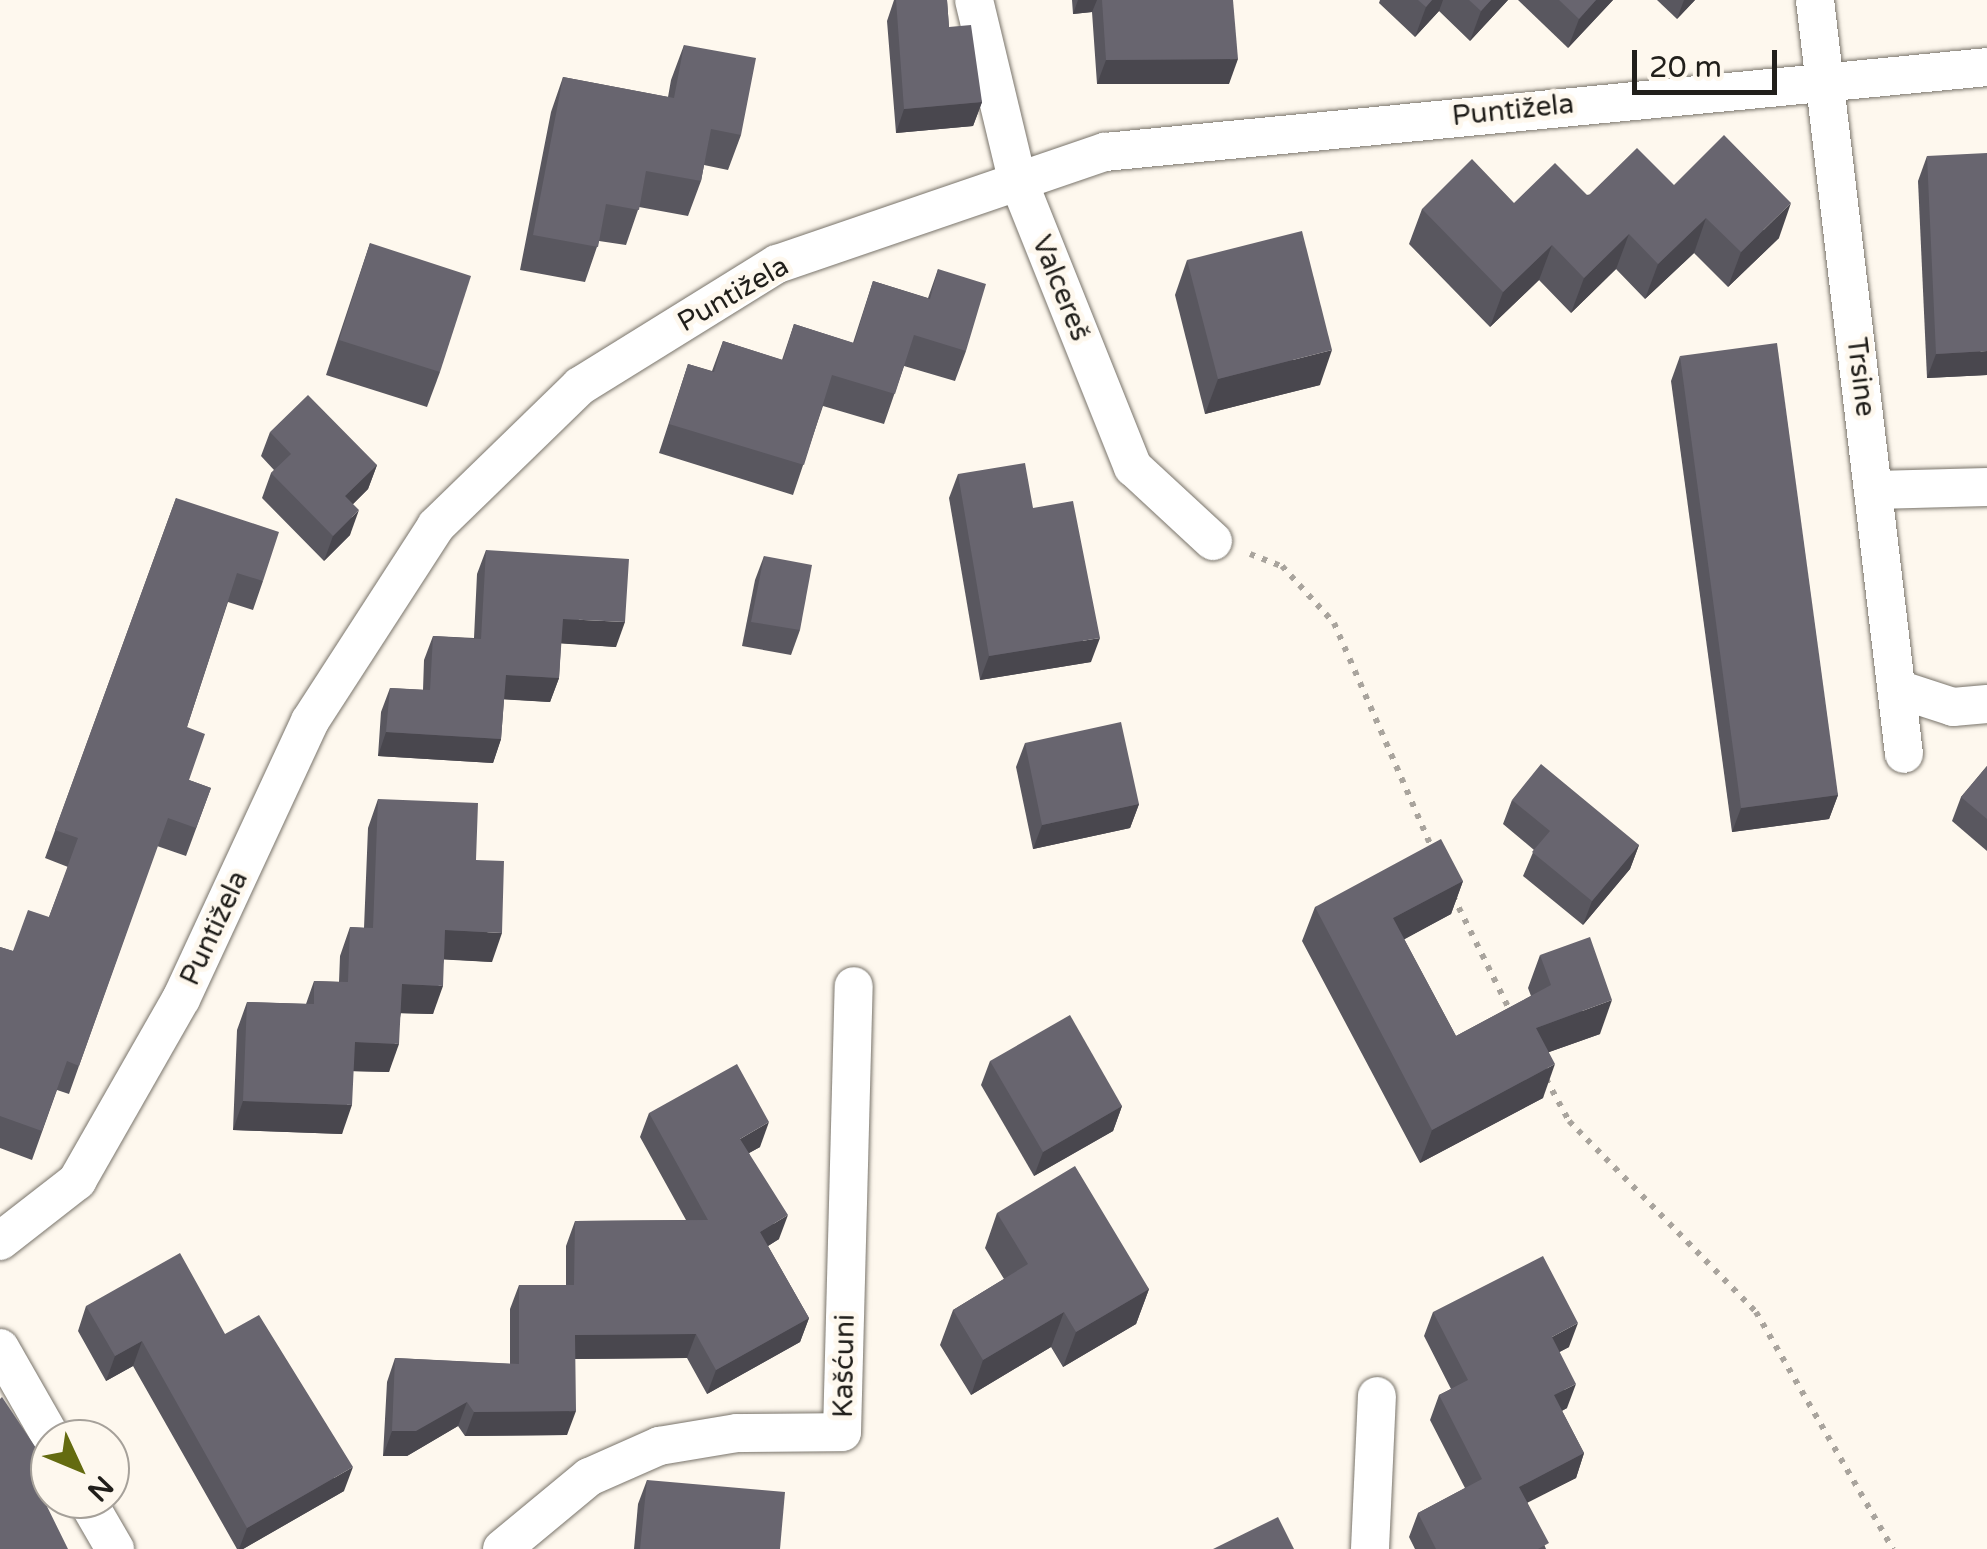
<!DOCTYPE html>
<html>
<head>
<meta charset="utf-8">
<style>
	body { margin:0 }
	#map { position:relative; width:1987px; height:1549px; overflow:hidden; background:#fef8ee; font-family:"Varela Round",sans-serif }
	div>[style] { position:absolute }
	.path>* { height:6px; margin-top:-3px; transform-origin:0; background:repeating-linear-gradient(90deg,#a9a49d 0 5px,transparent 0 13px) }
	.roads { filter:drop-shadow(0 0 2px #79746b) drop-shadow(0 0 2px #79746b) }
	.minor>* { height:38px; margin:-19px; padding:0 19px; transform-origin:19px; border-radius:19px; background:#fff }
	.wall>* { inset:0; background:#59575f }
	.shaded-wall>* { inset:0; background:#49474e }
	.building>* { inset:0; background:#68656f }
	span { translate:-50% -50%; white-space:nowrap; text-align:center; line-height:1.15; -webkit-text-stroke:10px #fef8ee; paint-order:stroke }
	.street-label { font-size:28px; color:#211f1b }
	.north { position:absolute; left:30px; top:1419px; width:100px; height:100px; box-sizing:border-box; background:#fef8ee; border:2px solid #a6a19a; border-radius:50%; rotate:134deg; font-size:28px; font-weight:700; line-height:40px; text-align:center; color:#211f1b }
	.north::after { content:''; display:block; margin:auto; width:35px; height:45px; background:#646b10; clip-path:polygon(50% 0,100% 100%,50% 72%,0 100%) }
	.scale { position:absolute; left:1632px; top:50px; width:145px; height:45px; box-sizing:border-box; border:5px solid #211f1b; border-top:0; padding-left:12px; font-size:30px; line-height:35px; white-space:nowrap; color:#211f1b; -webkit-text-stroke:8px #fef8ee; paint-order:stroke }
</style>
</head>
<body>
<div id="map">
	<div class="path">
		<div style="left:1250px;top:554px;width:34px;rotate:21deg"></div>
		<div style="left:1282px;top:566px;width:77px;rotate:47.6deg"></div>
		<div style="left:1334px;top:623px;width:245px;rotate:66.5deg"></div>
		<div style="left:1453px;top:896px;width:133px;rotate:63.6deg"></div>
		<div style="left:1546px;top:1079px;width:48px;rotate:61.3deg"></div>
		<div style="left:1569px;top:1121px;width:267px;rotate:45.6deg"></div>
		<div style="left:1756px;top:1312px;width:274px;rotate:60deg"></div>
	</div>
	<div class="roads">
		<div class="minor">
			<div style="left:974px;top:0;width:180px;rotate:76.5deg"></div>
			<div style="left:1016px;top:175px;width:315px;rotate:68.2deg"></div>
			<div style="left:1133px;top:467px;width:109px;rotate:42.8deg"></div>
			<div style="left:1815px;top:0;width:759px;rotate:83.27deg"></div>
			<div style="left:1876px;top:490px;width:111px;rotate:-1.5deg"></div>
			<div style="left:1898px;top:689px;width:58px;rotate:18.1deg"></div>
			<div style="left:1953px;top:707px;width:34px;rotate:-5deg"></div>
			<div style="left:0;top:1241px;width:98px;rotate:-37.9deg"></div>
			<div style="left:77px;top:1181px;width:210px;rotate:-60.3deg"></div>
			<div style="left:181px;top:999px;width:306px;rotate:-65.1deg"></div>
			<div style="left:310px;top:721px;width:232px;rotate:-57.1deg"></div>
			<div style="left:436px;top:526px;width:201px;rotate:-44.2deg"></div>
			<div style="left:580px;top:386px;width:232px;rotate:-31.8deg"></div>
			<div style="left:777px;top:264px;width:347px;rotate:-18.9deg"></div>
			<div style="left:1105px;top:152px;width:886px;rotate:-5.5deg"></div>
			<div style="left:0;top:1348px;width:105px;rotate:60.3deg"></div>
			<div style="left:86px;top:1499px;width:58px;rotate:59.9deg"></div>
			<div style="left:502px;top:1549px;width:113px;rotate:-39.6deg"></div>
			<div style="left:589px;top:1477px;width:77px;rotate:-23.9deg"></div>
			<div style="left:659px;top:1446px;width:79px;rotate:-9.5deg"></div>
			<div style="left:737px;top:1433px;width:105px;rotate:-0.5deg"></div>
			<div style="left:842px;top:1432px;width:446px;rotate:-88.5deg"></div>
			<div style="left:1370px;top:1549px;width:153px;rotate:-87.4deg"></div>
		</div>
	</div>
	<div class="wall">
		<div style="clip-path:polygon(894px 0,947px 0,949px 27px,982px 102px,973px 126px,896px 133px,887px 21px)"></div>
		<div style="clip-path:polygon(1072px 0,1233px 0,1229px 84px,1097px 84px,1092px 12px,1073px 14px)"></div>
		<div style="clip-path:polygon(1380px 0,1508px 0,1470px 41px,1439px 11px,1415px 37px,1379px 3px)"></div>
		<div style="clip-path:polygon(1518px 0,1613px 0,1568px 48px)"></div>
		<div style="clip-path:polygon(1657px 0,1695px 0,1677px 19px)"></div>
		<div style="clip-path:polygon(684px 45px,741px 135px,728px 170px,704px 165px,701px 181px,688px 216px,639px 207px,626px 245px,599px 241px,585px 282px,520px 270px,551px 112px,563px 77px,668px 97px,671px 80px)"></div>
		<div style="clip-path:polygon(1927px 156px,1987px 375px,1927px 378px,1918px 181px)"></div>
		<div style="clip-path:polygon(1674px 185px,1779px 238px,1728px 287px,1694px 253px,1645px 299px,1616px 269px,1571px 313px,1539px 280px,1490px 327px,1409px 244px,1422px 209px,1514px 203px)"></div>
		<div style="clip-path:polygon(370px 243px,440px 372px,427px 407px,326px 375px)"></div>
		<div style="clip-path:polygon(1187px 260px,1320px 385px,1205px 414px,1175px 295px)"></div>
		<div style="clip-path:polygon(938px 269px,966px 351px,955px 381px,904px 366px,884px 424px,823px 406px,793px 495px,659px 453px,688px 364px,712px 371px,723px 341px,782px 360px,794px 324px,853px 343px,873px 281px,928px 298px)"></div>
		<div style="clip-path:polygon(1680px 356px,1838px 795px,1829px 819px,1732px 832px,1671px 381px)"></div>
		<div style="clip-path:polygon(270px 432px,377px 465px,368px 489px,353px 504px,350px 535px,324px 561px,262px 498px,271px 473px,274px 470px,261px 456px)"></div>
		<div style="clip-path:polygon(958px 474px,1033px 508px,1091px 662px,980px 680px,949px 498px)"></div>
		<div style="clip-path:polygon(176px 498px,263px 581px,253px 610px,228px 602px,187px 727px,189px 780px,211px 788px,186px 856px,157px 846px,69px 1094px,57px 1090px,32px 1160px,0 1148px,0 947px,13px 951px,49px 917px,68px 867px,45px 858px)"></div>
		<div style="clip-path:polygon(486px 550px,616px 647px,561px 643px,559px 678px,550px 702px,504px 699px,501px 739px,493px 763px,378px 756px,381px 712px,390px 688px,423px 690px,424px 660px,433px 636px,474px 638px,477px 574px)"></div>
		<div style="clip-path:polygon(764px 556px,800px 630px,791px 655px,742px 646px,755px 580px)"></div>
		<div style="clip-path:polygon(1025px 743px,1139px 804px,1130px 828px,1033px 849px,1016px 767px)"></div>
		<div style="clip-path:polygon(1987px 766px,1987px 851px,1952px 821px,1961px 797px)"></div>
		<div style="clip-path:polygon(378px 799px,476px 860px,492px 962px,444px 959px,433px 1014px,401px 1013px,389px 1072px,353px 1071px,342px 1134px,233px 1130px,237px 1030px,247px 1002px,306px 1004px,314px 981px,339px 982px,340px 956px,350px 927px,364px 928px,368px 828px)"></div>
		<div style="clip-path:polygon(1512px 800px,1639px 845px,1630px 869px,1583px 925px,1523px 876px,1534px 850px,1503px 824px)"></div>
		<div style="clip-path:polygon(1463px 881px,1451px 914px,1404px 939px,1456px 1036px,1531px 996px,1528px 988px,1540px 955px,1600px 1034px,1549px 1052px,1543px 1098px,1420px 1163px,1302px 941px,1315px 907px)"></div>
		<div style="clip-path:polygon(990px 1061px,1122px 1106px,1113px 1131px,1034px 1176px,981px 1085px)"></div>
		<div style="clip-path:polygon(649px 1113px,760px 1147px,749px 1153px,779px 1239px,768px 1246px,809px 1318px,800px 1342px,707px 1394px,687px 1358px,575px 1359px,567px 1435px,465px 1436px,458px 1426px,407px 1456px,383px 1456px,387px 1382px,395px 1358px,510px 1364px,510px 1309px,519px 1285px,566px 1285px,566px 1246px,575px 1221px,686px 1220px,640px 1137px)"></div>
		<div style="clip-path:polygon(997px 1213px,1149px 1289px,1136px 1324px,1063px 1367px,1051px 1347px,971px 1395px,940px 1345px,953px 1310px,1004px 1279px,985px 1248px)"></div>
		<div style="clip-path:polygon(86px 1306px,225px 1334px,344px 1491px,243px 1549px,237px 1549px,133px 1366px,106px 1381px,78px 1331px)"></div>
		<div style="clip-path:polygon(1433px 1312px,1569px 1347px,1559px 1352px,1567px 1408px,1562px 1411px,1584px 1453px,1576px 1478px,1527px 1502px,1546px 1549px,1415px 1549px,1409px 1537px,1418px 1513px,1465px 1488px,1430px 1420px,1439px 1395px,1451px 1389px,1424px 1336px)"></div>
		<div style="clip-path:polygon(647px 1480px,780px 1549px,634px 1549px,638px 1504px)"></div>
	</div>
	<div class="shaded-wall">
		<div style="clip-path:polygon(1078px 0,1097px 0,1092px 12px,1073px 14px)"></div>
		<div style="clip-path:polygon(1432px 0,1443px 0,1439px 11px,1415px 37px,1426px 7px)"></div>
		<div style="clip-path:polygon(1491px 0,1508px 0,1470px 41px,1481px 11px)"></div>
		<div style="clip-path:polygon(1596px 0,1613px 0,1568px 48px,1579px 19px)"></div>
		<div style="clip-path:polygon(1684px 0,1695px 0,1677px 19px)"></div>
		<div style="clip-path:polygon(1238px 59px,1229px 84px,1097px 84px,1106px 60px)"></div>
		<div style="clip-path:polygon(982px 102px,973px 126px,896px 133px,904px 109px)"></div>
		<div style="clip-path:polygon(1791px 203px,1779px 238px,1728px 287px,1741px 252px)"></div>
		<div style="clip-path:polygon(1706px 218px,1694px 253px,1645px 299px,1658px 264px)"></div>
		<div style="clip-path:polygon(1629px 234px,1616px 269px,1571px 313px,1584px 278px)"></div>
		<div style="clip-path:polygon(1552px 245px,1539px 280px,1490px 327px,1503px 292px)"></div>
		<div style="clip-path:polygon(1332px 350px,1320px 385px,1205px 414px,1218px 379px)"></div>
		<div style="clip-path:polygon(1987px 351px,1987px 375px,1927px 378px,1936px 354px)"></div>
		<div style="clip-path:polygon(377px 465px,368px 489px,336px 521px,345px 496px)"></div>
		<div style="clip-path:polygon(359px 510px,350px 535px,324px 561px,333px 536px)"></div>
		<div style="clip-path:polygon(563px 619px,625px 622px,616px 647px,554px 643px)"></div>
		<div style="clip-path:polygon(1100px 638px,1091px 662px,980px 680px,989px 656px)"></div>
		<div style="clip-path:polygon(506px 675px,559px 678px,550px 702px,497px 699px)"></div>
		<div style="clip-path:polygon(386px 732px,501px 739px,493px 763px,378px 756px)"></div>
		<div style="clip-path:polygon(1838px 795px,1829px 819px,1732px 832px,1741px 808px)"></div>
		<div style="clip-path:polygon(1139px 804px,1130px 828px,1033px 849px,1042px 825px)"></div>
		<div style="clip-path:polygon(1639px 845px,1630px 869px,1583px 925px,1592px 901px)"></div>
		<div style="clip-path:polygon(1463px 881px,1451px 914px,1381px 952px,1393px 918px)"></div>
		<div style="clip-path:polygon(445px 930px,502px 933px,492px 962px,434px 959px)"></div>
		<div style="clip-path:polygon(402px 984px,443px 986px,433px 1014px,391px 1013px)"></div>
		<div style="clip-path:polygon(1612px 1000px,1600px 1034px,1524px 1061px,1536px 1028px)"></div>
		<div style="clip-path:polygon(355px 1042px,399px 1044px,389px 1072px,344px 1071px)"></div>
		<div style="clip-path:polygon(1555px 1064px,1543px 1098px,1420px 1163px,1432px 1130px)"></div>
		<div style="clip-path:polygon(243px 1101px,352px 1105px,342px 1134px,233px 1130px)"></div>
		<div style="clip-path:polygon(1122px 1106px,1113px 1131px,1034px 1176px,1043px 1152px)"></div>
		<div style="clip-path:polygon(769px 1122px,760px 1147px,731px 1163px,740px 1139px)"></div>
		<div style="clip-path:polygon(788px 1215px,779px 1239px,752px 1256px,760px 1232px)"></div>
		<div style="clip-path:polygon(1149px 1289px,1136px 1324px,1063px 1367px,1076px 1332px)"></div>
		<div style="clip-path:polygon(1064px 1312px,1051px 1347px,971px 1395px,983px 1360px)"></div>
		<div style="clip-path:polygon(809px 1318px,800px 1342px,707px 1394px,716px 1370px)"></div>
		<div style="clip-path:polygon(1578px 1323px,1569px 1347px,1543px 1361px,1552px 1337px)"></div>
		<div style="clip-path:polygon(696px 1334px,687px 1358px,566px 1359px,575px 1335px)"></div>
		<div style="clip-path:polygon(142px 1341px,133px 1366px,106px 1381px,115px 1356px)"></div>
		<div style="clip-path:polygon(1576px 1384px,1567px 1408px,1545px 1419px,1554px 1395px)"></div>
		<div style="clip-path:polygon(467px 1402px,458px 1426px,407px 1456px,383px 1456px,392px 1431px)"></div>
		<div style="clip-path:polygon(576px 1411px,567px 1435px,465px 1436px,474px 1412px)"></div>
		<div style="clip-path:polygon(1584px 1453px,1576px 1478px,1511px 1511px,1519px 1487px)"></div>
		<div style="clip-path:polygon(353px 1467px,344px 1491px,243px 1549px,239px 1549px,247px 1528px)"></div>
		<div style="clip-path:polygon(50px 1472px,50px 1474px,40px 1502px,35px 1482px)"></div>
	</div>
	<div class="building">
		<div style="clip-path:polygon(896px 0,947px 0,949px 27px,971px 25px,982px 102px,904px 109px)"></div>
		<div style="clip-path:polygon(1102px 0,1233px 0,1238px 59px,1106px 60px)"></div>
		<div style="clip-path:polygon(1418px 0,1432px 0,1426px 7px)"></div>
		<div style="clip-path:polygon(1469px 0,1491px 0,1481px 11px)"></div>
		<div style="clip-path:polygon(1559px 0,1596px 0,1579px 19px)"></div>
		<div style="clip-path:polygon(684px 45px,756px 58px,741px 135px,711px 129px,701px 181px,646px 171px,639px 210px,606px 204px,598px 247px,533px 235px,563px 77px,674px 98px)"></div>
		<div style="clip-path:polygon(1724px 135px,1791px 203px,1741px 252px,1706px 218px,1658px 264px,1629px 234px,1584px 278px,1552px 245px,1503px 292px,1422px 209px,1472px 159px,1514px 203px,1555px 163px,1588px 196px,1637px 148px,1674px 185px)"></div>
		<div style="clip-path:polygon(1987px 153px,1987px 351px,1936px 354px,1927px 156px)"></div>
		<div style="clip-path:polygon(1302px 231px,1332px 350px,1218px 379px,1187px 260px)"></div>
		<div style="clip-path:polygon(370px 243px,471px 276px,440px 372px,339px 340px)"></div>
		<div style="clip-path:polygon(938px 269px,986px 284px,966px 351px,914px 335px,895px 394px,832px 375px,804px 465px,669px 424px,688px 364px,714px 372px,723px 341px,783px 360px,794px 324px,854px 343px,873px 281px,930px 299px)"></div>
		<div style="clip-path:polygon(1777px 343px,1838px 795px,1741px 808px,1680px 356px)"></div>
		<div style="clip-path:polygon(308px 395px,377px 465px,345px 496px,359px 510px,333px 536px,271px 473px,291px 454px,270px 432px)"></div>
		<div style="clip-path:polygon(1025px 463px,1033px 508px,1073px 501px,1100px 638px,989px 656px,958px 474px)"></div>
		<div style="clip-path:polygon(176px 498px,279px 532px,263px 581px,237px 573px,187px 727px,205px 734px,189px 780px,211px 788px,196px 828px,168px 818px,79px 1066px,67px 1061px,42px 1131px,0 1116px,0 947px,13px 951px,28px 910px,49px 917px,78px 838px,55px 830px)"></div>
		<div style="clip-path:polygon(486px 550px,629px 559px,625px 622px,563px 619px,559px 678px,506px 675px,501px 739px,386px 732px,390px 688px,430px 690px,433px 636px,481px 639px)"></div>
		<div style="clip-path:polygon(764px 556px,812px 565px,800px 630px,751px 622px)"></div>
		<div style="clip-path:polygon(1121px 722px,1139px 804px,1042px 825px,1025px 743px)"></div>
		<div style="clip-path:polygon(1541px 764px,1639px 845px,1592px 901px,1532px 852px,1550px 831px,1512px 800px)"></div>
		<div style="clip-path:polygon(1987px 766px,1987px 819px,1961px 797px)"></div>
		<div style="clip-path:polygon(378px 799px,478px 803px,476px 860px,504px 861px,502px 933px,445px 930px,443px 986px,402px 984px,399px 1044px,355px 1042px,352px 1105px,243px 1101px,247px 1002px,314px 1004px,314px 981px,348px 982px,350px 927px,373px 928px)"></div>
		<div style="clip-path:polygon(1441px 839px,1463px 881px,1393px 918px,1456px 1036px,1551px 985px,1540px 955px,1590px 937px,1612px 1000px,1536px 1028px,1555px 1064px,1432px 1130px,1315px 907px)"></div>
		<div style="clip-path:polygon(1070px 1015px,1122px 1106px,1043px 1152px,990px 1061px)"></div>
		<div style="clip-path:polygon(737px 1064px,769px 1122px,740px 1139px,788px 1215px,760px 1232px,809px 1318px,716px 1370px,696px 1334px,575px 1335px,576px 1411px,474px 1412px,467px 1402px,416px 1431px,392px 1431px,395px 1358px,519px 1364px,519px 1285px,574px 1285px,575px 1221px,708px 1220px,649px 1113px)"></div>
		<div style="clip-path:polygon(1075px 1166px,1149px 1289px,1076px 1332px,1064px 1312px,983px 1360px,953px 1310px,1028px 1264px,997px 1213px)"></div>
		<div style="clip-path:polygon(180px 1253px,225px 1334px,259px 1315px,353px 1467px,247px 1528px,142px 1341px,115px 1356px,86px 1306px)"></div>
		<div style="clip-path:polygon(1543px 1256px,1578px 1323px,1552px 1337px,1576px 1384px,1554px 1395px,1584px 1453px,1519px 1487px,1549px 1543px,1538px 1549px,1436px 1549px,1418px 1513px,1482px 1479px,1439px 1395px,1468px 1380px,1433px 1312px)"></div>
		<div style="clip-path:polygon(2px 1397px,50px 1469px,50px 1472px,35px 1482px,68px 1549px,0 1549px,0 1399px)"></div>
		<div style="clip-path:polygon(647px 1480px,785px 1492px,780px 1549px,640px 1549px)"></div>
		<div style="clip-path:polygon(1278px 1517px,1294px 1549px,1213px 1549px)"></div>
	</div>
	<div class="street-label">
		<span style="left:1513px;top:110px;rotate:-6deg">Puntižela</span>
		<span style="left:1061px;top:288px;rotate:68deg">Valcereš</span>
		<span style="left:733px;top:294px;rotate:-30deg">Puntižela</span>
		<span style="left:1861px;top:377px;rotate:83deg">Trsine</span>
		<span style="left:214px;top:928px;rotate:-65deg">Puntižela</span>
		<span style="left:844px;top:1366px;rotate:-89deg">Kašćuni</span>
	</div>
	<div class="north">N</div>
	<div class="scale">20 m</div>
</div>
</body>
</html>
